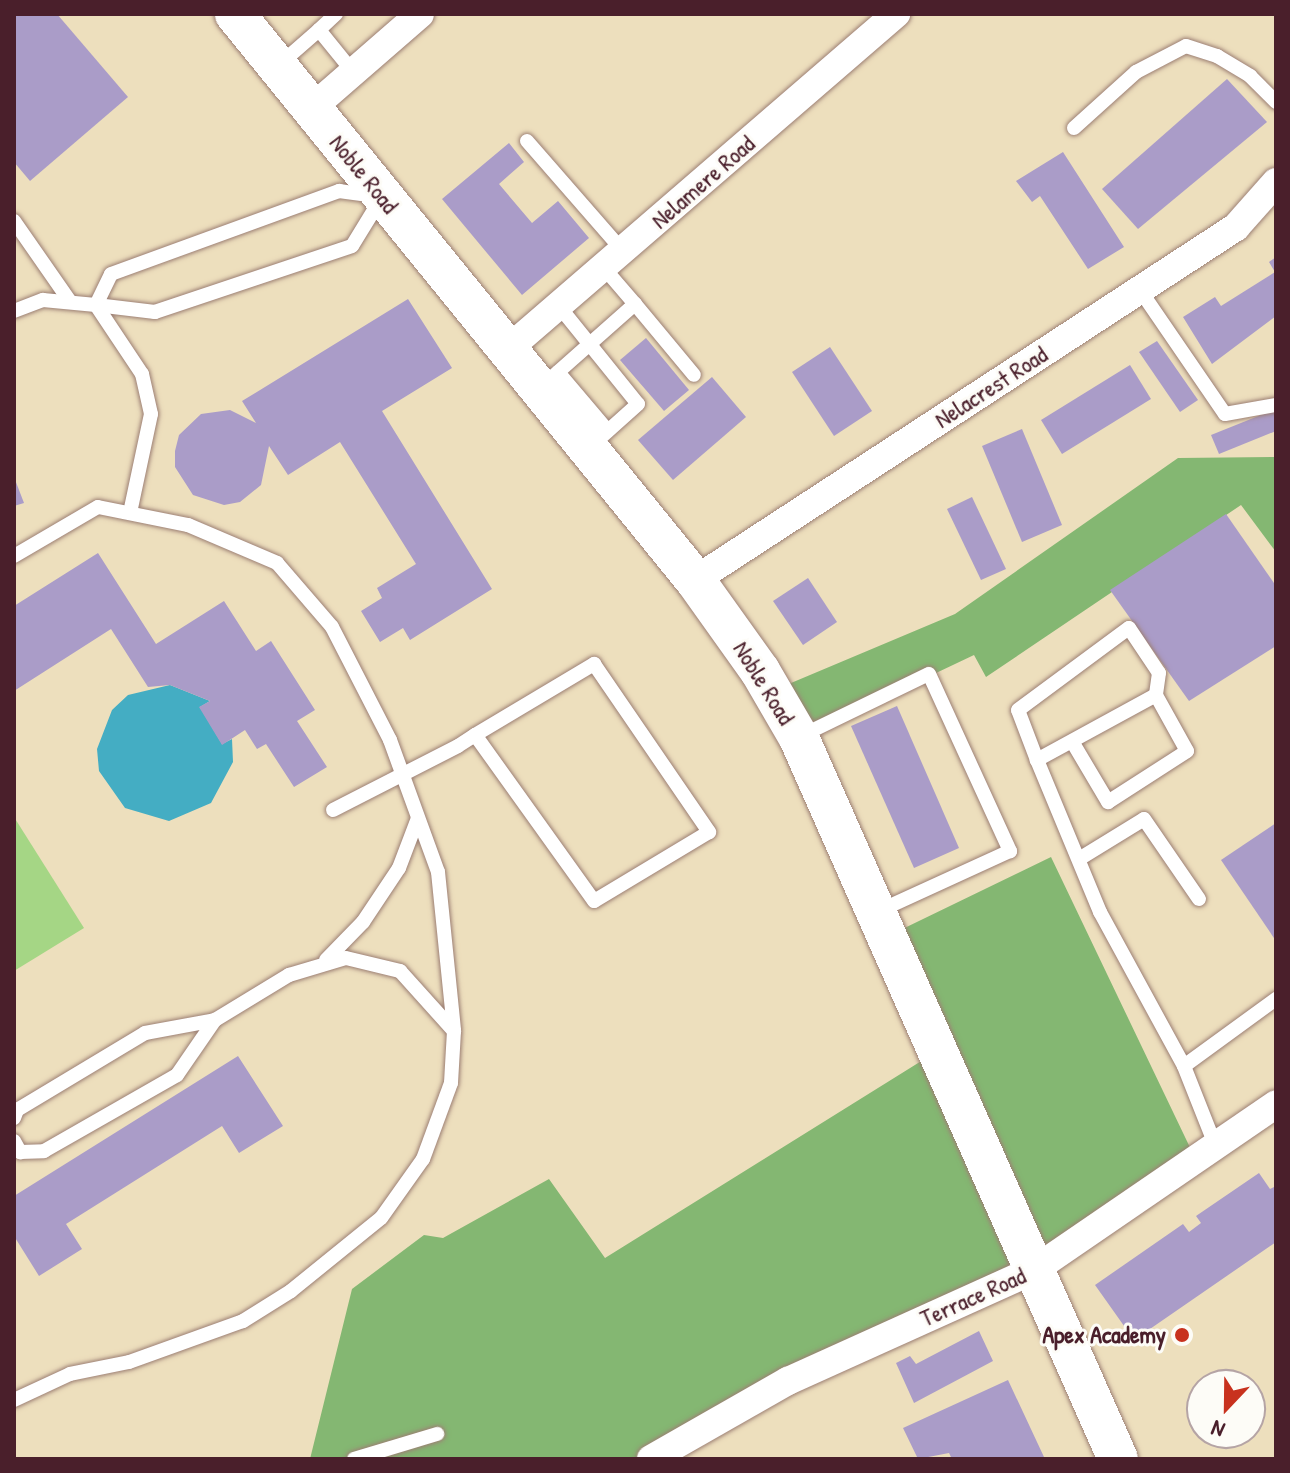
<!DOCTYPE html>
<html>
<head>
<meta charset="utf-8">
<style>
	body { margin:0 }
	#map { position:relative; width:1290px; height:1473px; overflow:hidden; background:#eddfbd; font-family:"Patrick Hand",sans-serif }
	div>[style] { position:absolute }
	.green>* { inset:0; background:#a5d685 }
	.forest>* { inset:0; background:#84b772 }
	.water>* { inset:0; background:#44adc3 }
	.building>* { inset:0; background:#aa9cc8 }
	.roads { filter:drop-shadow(0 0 2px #9c7f74) drop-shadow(0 0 2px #9c7f74) }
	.service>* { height:14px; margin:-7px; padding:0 7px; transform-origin:7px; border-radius:7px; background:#fff }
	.minor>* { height:28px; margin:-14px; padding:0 14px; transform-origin:14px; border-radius:14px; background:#fff }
	.secondary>* { height:40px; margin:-20px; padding:0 20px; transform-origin:20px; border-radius:20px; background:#fff }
	.dots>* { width:22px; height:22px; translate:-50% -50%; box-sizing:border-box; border:4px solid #fdfcf7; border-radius:50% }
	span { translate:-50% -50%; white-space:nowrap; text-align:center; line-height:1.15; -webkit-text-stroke:6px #fdfcf7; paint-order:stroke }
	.street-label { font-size:24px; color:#4a1f2b }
	.poi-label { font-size:24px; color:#4a1f2b; font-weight:700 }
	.right { translate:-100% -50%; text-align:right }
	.frame { position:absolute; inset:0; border:16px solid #4a1f2b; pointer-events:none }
	.north { position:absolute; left:1186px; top:1369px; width:80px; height:80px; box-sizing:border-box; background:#fdfcf7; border:2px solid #b5a4a5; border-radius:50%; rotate:202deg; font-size:22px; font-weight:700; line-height:32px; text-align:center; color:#4a1f2b }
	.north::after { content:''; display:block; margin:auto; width:28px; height:36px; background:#c8321e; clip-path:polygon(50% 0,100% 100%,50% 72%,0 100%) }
</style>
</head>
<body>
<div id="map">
	<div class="green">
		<div style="clip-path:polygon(14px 817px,84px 928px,14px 971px)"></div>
	</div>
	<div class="forest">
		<div style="clip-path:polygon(1276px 457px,1276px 552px,1241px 505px,986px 677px,974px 655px,799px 738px,772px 691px,955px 614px,1178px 458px)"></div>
		<div style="clip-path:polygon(1051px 857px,1196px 1160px,1034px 1270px,651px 1459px,310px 1459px,352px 1289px,424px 1235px,443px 1238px,549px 1179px,605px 1258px,939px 1050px,888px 936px)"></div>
	</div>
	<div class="water">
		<div style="clip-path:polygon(170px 685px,210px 701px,200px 707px,222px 744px,232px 739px,233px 762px,211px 803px,169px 821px,125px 808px,99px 771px,97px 749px,112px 710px,128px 695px)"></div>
	</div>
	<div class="building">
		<div style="clip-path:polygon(14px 14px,57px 14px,128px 97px,30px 181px,14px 162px)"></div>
		<div style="clip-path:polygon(1227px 79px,1267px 122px,1138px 229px,1102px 189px)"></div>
		<div style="clip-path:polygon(509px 143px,524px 162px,499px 184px,532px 223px,558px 201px,589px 238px,522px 295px,442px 199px)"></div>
		<div style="clip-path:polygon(1063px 152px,1124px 247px,1088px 269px,1040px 196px,1032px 202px,1016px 181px)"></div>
		<div style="clip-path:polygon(1276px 257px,1276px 316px,1212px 364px,1183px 317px,1215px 297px,1221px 306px,1275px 272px,1269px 262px)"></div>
		<div style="clip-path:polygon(408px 299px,452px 368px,382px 411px,492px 589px,410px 640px,403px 628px,380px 642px,361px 611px,382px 598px,377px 588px,416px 564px,340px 442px,288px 475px,269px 446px,261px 485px,240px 502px,224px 505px,193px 495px,175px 467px,175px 451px,179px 435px,201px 414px,230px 410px,256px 423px,242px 401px)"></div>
		<div style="clip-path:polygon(646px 338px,689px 390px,664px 411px,620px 360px)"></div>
		<div style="clip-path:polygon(1157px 341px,1198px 400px,1180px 412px,1139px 352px)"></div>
		<div style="clip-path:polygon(830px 347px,872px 411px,834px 436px,792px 372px)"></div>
		<div style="clip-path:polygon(1130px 365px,1151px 399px,1062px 454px,1041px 420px)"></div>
		<div style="clip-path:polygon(712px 377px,746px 417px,673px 480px,638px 440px)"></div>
		<div style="clip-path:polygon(1276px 409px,1276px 431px,1219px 454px,1211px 435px)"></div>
		<div style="clip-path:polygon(1022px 429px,1062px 525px,1022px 542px,982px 446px)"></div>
		<div style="clip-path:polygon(14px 477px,24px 503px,14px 506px)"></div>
		<div style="clip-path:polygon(972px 497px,1006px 569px,981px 580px,947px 509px)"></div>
		<div style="clip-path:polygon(1226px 514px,1276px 586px,1276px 646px,1189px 701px,1110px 590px)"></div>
		<div style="clip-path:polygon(98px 553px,156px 644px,224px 601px,256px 651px,271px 641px,315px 710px,297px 721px,327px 767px,294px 787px,266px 744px,257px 749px,245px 730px,222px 745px,199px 707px,210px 701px,170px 685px,148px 687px,111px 629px,14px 691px,14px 606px)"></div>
		<div style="clip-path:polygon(808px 578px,837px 622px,803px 645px,773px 601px)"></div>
		<div style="clip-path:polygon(897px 706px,959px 848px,914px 868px,851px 726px)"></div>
		<div style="clip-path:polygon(1276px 823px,1276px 941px,1221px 860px)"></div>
		<div style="clip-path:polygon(238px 1056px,283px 1126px,239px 1153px,222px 1126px,66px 1224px,82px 1249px,39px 1276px,14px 1236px,14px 1196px)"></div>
		<div style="clip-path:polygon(1259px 1173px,1270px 1189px,1276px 1186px,1276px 1242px,1134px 1340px,1095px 1285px,1183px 1224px,1189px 1232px,1201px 1223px,1196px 1216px)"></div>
		<div style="clip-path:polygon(979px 1331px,993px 1361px,914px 1403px,896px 1363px,910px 1356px,916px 1364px)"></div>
		<div style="clip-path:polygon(1008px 1380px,1044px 1457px,952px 1459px,949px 1453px,918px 1459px,903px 1428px)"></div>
	</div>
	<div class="roads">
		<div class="service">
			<div style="left:336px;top:14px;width:23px;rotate:137deg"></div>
			<div style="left:319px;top:30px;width:54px;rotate:51deg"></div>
			<div style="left:280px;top:64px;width:52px;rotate:-41.1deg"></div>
			<div style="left:1074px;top:128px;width:84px;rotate:-42.1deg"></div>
			<div style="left:1136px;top:72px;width:56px;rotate:-27.5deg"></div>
			<div style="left:1186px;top:46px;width:33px;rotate:18deg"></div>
			<div style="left:1217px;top:56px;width:39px;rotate:31deg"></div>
			<div style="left:1250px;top:76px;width:37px;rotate:45deg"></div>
			<div style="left:527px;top:141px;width:146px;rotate:48.9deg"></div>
			<div style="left:339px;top:191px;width:43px;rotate:7.9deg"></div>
			<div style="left:382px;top:197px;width:57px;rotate:121.5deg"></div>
			<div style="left:352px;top:246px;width:208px;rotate:161.5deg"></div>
			<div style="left:155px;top:312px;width:59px;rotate:-173.2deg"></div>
			<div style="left:96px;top:305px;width:34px;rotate:-64deg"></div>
			<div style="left:111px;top:274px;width:243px;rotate:-20deg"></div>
			<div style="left:14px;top:221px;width:96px;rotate:55.2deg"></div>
			<div style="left:604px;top:268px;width:48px;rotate:49.3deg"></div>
			<div style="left:1140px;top:290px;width:150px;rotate:55.6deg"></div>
			<div style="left:1225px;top:414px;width:52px;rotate:-10deg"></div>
			<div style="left:558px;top:305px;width:127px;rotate:51.1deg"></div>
			<div style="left:638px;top:404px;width:66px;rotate:138.1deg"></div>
			<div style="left:14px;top:311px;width:31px;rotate:-21deg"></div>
			<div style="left:43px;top:300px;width:53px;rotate:5.4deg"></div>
			<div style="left:96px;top:305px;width:83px;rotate:56.3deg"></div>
			<div style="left:142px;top:374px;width:41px;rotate:77.3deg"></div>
			<div style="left:151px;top:414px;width:101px;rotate:102deg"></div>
			<div style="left:558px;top:372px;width:77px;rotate:49.7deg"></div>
			<div style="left:540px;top:388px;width:127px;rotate:-41.5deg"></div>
			<div style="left:635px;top:304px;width:92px;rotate:50.3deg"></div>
			<div style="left:14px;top:556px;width:97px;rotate:-30.3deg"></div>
			<div style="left:98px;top:507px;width:92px;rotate:11.3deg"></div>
			<div style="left:188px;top:525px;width:97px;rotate:23.1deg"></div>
			<div style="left:277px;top:563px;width:84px;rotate:49.3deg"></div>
			<div style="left:332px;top:627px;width:127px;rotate:62.8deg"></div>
			<div style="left:390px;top:740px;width:140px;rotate:70deg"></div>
			<div style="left:438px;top:872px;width:159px;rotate:84.2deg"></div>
			<div style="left:799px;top:737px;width:144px;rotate:-25.9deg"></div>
			<div style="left:929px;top:674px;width:195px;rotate:65.4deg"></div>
			<div style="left:1010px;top:851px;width:144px;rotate:155.4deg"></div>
			<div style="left:1073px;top:743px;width:69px;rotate:59.3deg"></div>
			<div style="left:1108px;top:802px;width:94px;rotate:-32.8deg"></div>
			<div style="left:1187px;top:751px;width:64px;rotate:-119deg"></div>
			<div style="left:1156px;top:695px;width:136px;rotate:151.4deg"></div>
			<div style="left:1037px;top:760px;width:165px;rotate:67.5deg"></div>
			<div style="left:1100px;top:912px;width:175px;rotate:61.4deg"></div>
			<div style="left:1037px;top:760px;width:53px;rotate:-110.8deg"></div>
			<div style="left:1018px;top:710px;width:138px;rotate:-36.5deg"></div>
			<div style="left:1129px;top:628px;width:54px;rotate:56.3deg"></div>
			<div style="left:1159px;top:673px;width:22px;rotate:98deg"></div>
			<div style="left:333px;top:810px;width:140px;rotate:-27.1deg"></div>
			<div style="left:458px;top:746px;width:20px;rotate:-33deg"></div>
			<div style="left:475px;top:735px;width:139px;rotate:-30.8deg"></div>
			<div style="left:594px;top:664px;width:204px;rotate:55.6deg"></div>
			<div style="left:709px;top:832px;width:134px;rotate:149deg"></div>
			<div style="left:594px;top:901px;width:204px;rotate:-125.6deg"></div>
			<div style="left:1079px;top:859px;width:76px;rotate:-31.6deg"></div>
			<div style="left:1144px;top:819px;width:97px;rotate:55.5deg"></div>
			<div style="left:326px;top:960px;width:53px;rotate:-45.8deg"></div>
			<div style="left:363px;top:922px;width:65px;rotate:-56.3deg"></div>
			<div style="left:399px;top:868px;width:53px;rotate:-69.2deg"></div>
			<div style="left:14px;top:1118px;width:9px;rotate:-69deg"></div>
			<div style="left:17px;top:1110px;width:149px;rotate:-31deg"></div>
			<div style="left:145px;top:1033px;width:71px;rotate:-10.5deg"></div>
			<div style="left:215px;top:1020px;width:87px;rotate:-31.3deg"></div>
			<div style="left:289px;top:975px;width:59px;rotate:-16.6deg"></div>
			<div style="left:346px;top:958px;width:56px;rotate:13.5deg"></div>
			<div style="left:400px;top:971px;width:81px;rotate:48deg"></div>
			<div style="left:454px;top:1031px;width:52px;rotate:93.3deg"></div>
			<div style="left:451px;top:1083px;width:81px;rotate:110.2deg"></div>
			<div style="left:423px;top:1159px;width:72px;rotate:125.4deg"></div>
			<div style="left:381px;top:1218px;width:116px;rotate:141deg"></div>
			<div style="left:291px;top:1291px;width:57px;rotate:148deg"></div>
			<div style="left:243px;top:1321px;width:121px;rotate:160.2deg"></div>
			<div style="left:129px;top:1362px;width:60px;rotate:168.5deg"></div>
			<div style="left:70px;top:1374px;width:62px;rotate:155.1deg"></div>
			<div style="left:14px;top:1141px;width:13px;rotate:61deg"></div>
			<div style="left:20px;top:1152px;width:24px;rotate:-2deg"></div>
			<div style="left:44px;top:1151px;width:153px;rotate:-29.7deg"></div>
			<div style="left:177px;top:1075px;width:67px;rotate:-55.4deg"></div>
			<div style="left:1216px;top:1147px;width:87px;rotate:-111.6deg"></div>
			<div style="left:1184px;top:1066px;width:114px;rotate:-36.1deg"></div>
			<div style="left:354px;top:1459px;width:87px;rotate:-16.8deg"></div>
		</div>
		<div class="minor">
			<div style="left:312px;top:108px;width:143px;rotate:-41deg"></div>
			<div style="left:508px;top:349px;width:513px;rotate:-40.81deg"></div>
			<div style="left:695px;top:580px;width:646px;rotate:-33.12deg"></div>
			<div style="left:1236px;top:227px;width:60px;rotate:-48.4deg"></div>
			<div style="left:651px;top:1459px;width:158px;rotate:-29.7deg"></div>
			<div style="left:788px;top:1381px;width:270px;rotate:-24.3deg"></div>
			<div style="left:1034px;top:1270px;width:293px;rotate:-34.4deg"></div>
		</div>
		<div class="secondary">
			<div style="left:235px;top:14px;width:729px;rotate:50.9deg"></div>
			<div style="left:695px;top:580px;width:112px;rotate:54.5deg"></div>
			<div style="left:760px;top:671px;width:78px;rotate:59.8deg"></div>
			<div style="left:799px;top:738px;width:788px;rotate:66.13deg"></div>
		</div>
	</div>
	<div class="dots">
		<div style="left:1182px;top:1335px;background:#c8321e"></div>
	</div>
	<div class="street-label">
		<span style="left:364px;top:174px;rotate:51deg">Noble Road</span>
		<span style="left:703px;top:182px;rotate:-41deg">Nelamere Road</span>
		<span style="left:991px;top:387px;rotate:-33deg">Nelacrest Road</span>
		<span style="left:764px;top:683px;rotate:58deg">Noble Road</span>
		<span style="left:973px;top:1297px;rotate:-24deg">Terrace Road</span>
	</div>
	<div class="poi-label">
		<span class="right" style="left:1166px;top:1335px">Apex Academy</span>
	</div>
	<div class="frame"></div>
	<div class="north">N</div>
</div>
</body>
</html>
